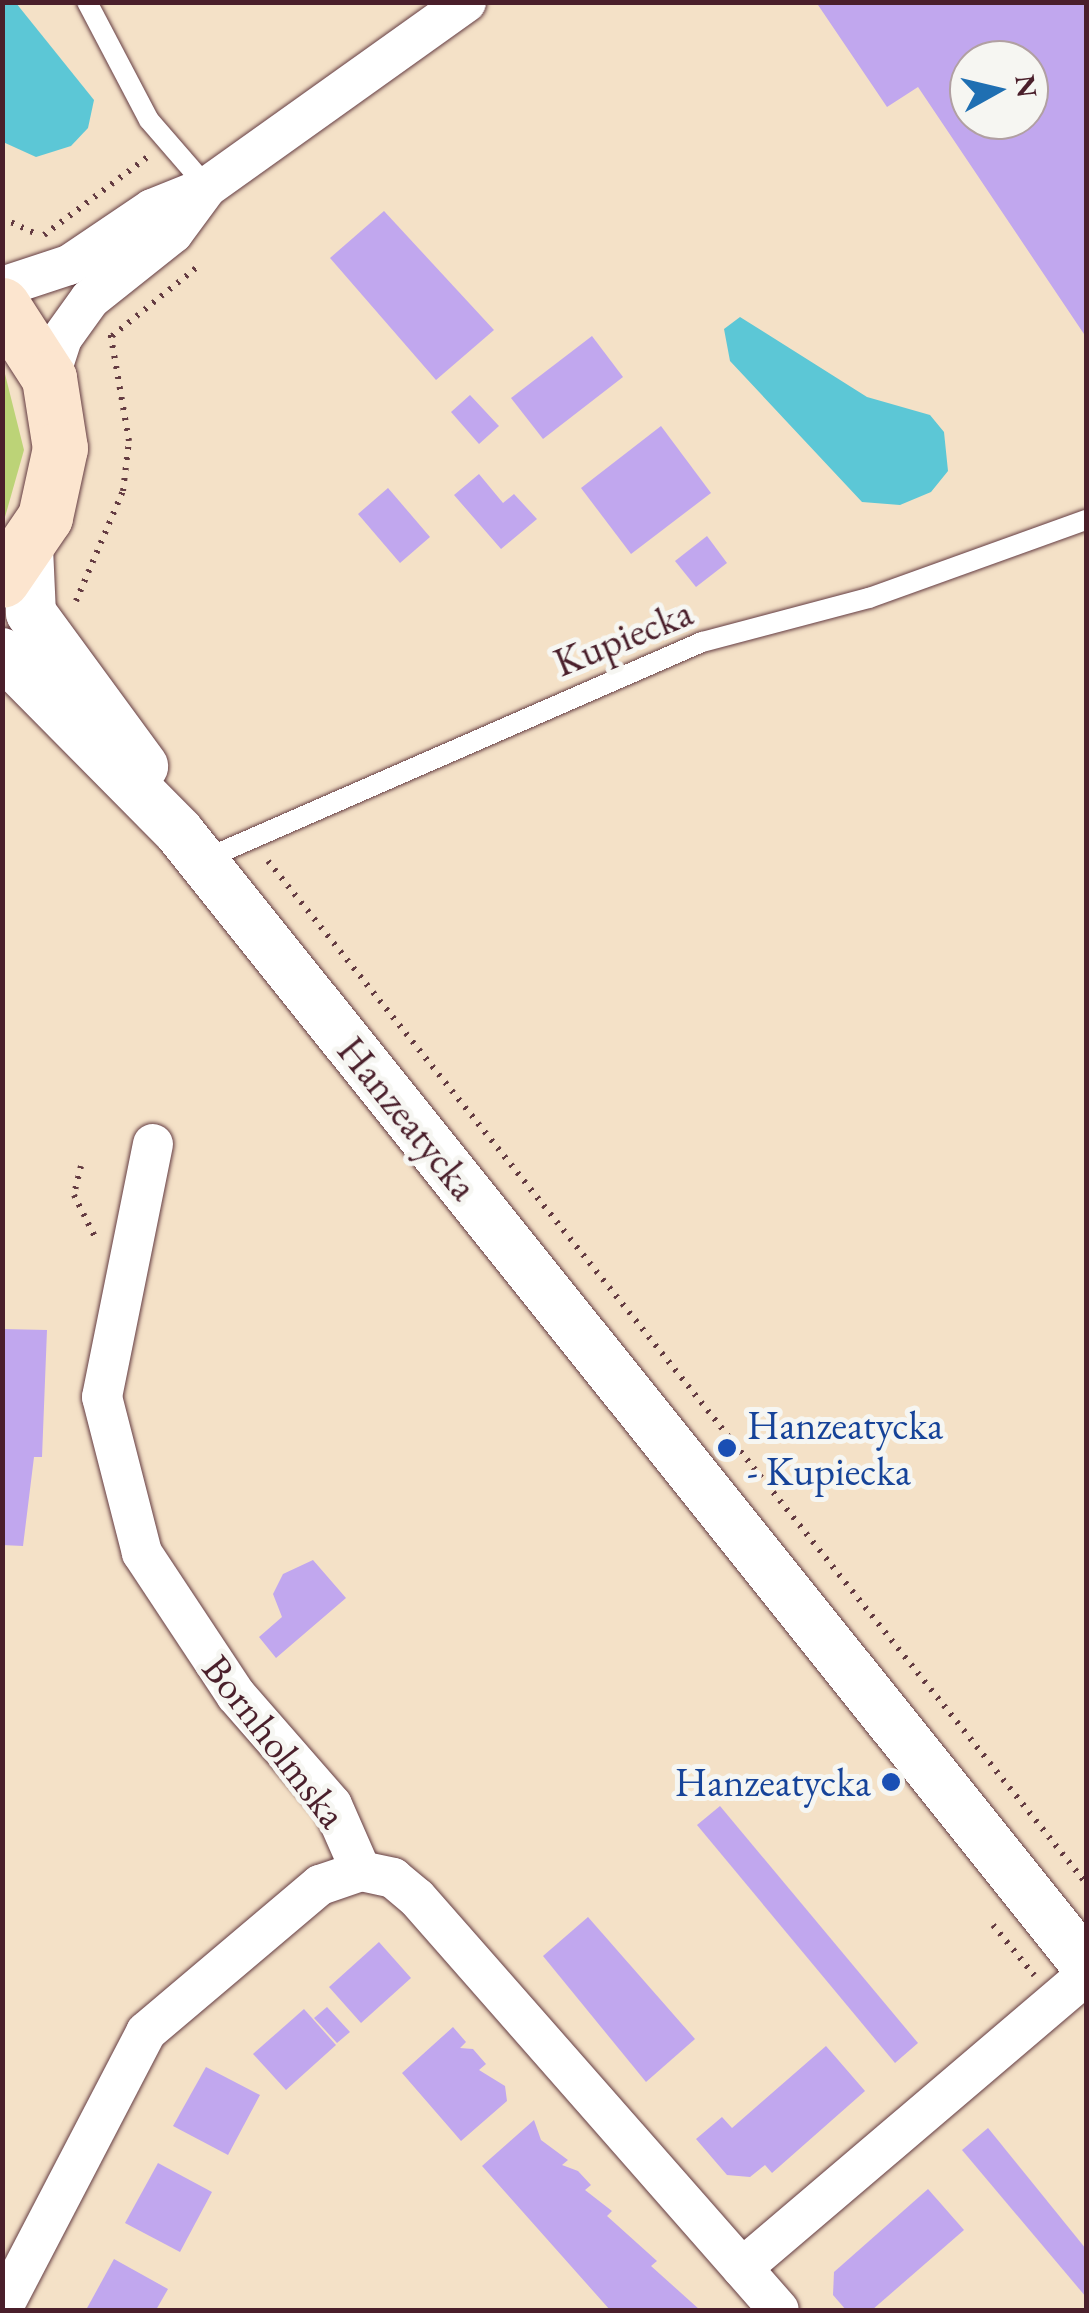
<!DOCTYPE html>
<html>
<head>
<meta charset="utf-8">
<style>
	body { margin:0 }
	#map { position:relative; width:1089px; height:2313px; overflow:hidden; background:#f4e1c7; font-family:"EB Garamond",serif }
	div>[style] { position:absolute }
	.green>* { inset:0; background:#bcd377 }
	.water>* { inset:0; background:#5cc7d6 }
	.building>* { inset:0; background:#c1a7ee }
	.path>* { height:6px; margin-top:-3px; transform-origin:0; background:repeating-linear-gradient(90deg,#643c42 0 2.5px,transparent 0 10.5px) }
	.roads { filter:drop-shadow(0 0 2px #643c42) drop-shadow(0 0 2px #643c42) }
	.service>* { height:20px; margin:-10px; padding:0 10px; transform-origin:10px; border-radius:10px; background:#fff }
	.minor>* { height:40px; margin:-20px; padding:0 20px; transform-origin:20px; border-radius:20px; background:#fff }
	.tertiary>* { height:50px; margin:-25px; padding:0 25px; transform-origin:25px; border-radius:25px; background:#fff }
	.secondary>* { height:55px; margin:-27.5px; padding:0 27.5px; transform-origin:27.5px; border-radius:27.5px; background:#fce5cf }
	.dots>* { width:28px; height:28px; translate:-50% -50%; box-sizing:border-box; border:5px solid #f6f6f2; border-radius:50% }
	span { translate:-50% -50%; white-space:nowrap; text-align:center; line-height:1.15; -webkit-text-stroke:10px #f6f6f2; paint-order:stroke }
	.street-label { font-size:40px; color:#4a1f2b }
	.transit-label { font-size:40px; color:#164399 }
	.left { translate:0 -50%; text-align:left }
	.right { translate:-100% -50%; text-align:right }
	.frame { position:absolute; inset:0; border:5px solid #4a1f2b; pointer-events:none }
	.north { position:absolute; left:949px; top:40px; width:100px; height:100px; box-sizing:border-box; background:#f6f6f2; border:2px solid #b1a0a2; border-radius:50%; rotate:82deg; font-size:28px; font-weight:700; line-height:40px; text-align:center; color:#4a1f2b }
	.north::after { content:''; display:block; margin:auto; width:35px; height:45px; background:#1f6fb2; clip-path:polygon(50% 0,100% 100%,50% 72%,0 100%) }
</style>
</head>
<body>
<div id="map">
	<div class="green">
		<div style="clip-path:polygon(3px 366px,24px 450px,3px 524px,2px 366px)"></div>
	</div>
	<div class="water">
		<div style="clip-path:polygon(3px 2px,16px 3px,94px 100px,88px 128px,71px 146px,36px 157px,3px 142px)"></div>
		<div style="clip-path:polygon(740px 317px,867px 397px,930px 415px,944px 432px,948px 471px,931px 492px,900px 505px,862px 502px,730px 361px,724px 329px)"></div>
	</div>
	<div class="building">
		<div style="clip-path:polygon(evenodd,816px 2px,1086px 2px,1086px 337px,918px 87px,887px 107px,816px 2px,969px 60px,1029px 60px,1029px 120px,969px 120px,969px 60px)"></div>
		<div style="clip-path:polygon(384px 211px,494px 330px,436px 380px,330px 258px)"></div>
		<div style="clip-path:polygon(592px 336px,623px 377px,543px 439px,511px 398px)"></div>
		<div style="clip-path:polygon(470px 395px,499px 426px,479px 444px,451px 412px)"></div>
		<div style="clip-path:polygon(661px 426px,711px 493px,631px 554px,581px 488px)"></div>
		<div style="clip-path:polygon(479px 474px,503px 503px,514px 494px,537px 519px,501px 549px,454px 495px)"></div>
		<div style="clip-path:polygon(388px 488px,430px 537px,400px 563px,358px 514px)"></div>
		<div style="clip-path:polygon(707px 536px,727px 563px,696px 587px,675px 561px)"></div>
		<div style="clip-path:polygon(2px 1329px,47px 1330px,42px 1457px,34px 1457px,23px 1546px,2px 1545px)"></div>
		<div style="clip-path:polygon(313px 1560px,346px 1598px,276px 1658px,259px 1637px,282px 1617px,273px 1594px,283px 1574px)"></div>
		<div style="clip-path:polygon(720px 1806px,918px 2043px,895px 2063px,697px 1825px)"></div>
		<div style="clip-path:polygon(588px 1917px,695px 2039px,646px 2082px,543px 1956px)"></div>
		<div style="clip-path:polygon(379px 1942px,411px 1978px,361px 2023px,329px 1987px)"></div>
		<div style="clip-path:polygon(327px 2007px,350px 2032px,337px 2043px,314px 2018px)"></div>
		<div style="clip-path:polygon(304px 2009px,336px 2045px,286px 2090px,253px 2054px)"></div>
		<div style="clip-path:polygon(453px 2027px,466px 2042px,460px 2048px,473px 2049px,486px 2064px,479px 2070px,505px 2086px,507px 2101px,461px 2141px,402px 2073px)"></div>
		<div style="clip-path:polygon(826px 2046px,865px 2091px,772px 2173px,765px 2165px,750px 2177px,727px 2175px,696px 2139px,722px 2117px,732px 2128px)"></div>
		<div style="clip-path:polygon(206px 2067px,260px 2095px,228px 2155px,173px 2126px)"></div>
		<div style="clip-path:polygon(534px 2120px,541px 2140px,568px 2160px,562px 2165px,578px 2171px,591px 2185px,585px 2190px,612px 2211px,607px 2216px,657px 2261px,651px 2266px,700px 2310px,610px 2310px,482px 2166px)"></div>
		<div style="clip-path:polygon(988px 2128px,1086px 2249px,1086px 2297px,962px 2150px)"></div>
		<div style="clip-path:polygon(158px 2163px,212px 2192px,180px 2252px,125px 2223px)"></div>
		<div style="clip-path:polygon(928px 2189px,964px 2230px,872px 2310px,846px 2310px,833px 2295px,834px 2272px)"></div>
		<div style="clip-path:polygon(114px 2259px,168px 2289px,156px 2310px,86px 2310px)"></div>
	</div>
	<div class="path">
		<div style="left:2px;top:218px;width:40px;rotate:25deg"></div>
		<div style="left:44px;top:235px;width:131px;rotate:-37deg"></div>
		<div style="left:112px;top:336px;width:114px;rotate:-39deg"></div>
		<div style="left:76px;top:601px;width:120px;rotate:-66.9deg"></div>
		<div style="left:123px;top:491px;width:50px;rotate:-83.2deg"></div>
		<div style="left:129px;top:441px;width:112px;rotate:-99.8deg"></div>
		<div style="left:268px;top:861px;width:1309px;rotate:51.33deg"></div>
		<div style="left:81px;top:1166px;width:30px;rotate:104deg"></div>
		<div style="left:74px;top:1195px;width:49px;rotate:63.4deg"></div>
		<div style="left:993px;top:1925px;width:65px;rotate:50.6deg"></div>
	</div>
	<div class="roads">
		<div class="service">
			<div style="left:87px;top:2px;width:133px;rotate:62.3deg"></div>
			<div style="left:149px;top:120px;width:89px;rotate:49.1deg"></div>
			<div style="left:203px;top:860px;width:545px;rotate:-23.6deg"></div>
			<div style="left:702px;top:642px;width:173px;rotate:-14.8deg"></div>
			<div style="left:869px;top:598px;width:231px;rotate:-19.8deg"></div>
		</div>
		<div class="minor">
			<div style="left:2px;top:287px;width:71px;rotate:-18.2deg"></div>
			<div style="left:69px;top:265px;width:100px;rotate:-34deg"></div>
			<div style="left:152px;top:209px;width:59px;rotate:-21.8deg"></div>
			<div style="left:207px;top:187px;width:318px;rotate:-35.5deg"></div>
			<div style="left:49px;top:378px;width:42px;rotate:-72deg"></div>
			<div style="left:62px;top:338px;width:48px;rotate:-54.3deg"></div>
			<div style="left:90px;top:299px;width:106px;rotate:-38.5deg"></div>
			<div style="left:173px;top:233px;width:57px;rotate:-53.5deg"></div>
			<div style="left:153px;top:1144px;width:258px;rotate:101.4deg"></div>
			<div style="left:102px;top:1397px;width:161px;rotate:75.6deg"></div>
			<div style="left:142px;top:1553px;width:170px;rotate:56.5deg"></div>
			<div style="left:236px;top:1695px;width:146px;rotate:48.9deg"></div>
			<div style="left:332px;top:1805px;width:72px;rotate:66.3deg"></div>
			<div style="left:361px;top:1871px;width:33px;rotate:12deg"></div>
			<div style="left:393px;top:1878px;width:31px;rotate:40deg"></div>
			<div style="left:417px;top:1898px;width:548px;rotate:48.7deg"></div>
			<div style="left:742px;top:2268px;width:452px;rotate:-40.4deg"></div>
			<div style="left:2px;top:2309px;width:312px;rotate:-62.5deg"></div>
			<div style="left:146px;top:2032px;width:228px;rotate:-40.2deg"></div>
			<div style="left:320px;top:1885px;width:43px;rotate:-18.9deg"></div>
		</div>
		<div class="tertiary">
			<div style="left:28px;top:548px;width:65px;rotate:87.4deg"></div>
			<div style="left:31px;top:613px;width:190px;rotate:53.8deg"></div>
			<div style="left:2px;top:653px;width:252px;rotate:45.3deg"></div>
			<div style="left:179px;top:832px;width:1451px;rotate:51.32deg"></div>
		</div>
		<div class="secondary">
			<div style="left:2px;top:305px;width:87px;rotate:57.2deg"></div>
			<div style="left:49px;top:378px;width:71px;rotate:81.1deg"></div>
			<div style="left:60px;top:448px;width:71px;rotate:102.3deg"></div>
			<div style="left:45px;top:517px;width:76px;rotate:124.3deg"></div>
		</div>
	</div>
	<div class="dots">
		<div style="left:727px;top:1448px;background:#1a4fb4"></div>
		<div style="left:891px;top:1782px;background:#1a4fb4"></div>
	</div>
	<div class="street-label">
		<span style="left:623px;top:637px;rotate:-22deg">Kupiecka</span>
		<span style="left:408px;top:1118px;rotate:51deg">Hanzeatycka</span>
		<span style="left:275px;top:1741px;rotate:52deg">Bornholmska</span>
	</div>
	<div class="transit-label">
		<span class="left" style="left:747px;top:1448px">Hanzeatycka<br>- Kupiecka</span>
		<span class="right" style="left:871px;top:1782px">Hanzeatycka</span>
	</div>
	<div class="frame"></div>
	<div class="north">N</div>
</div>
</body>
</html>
